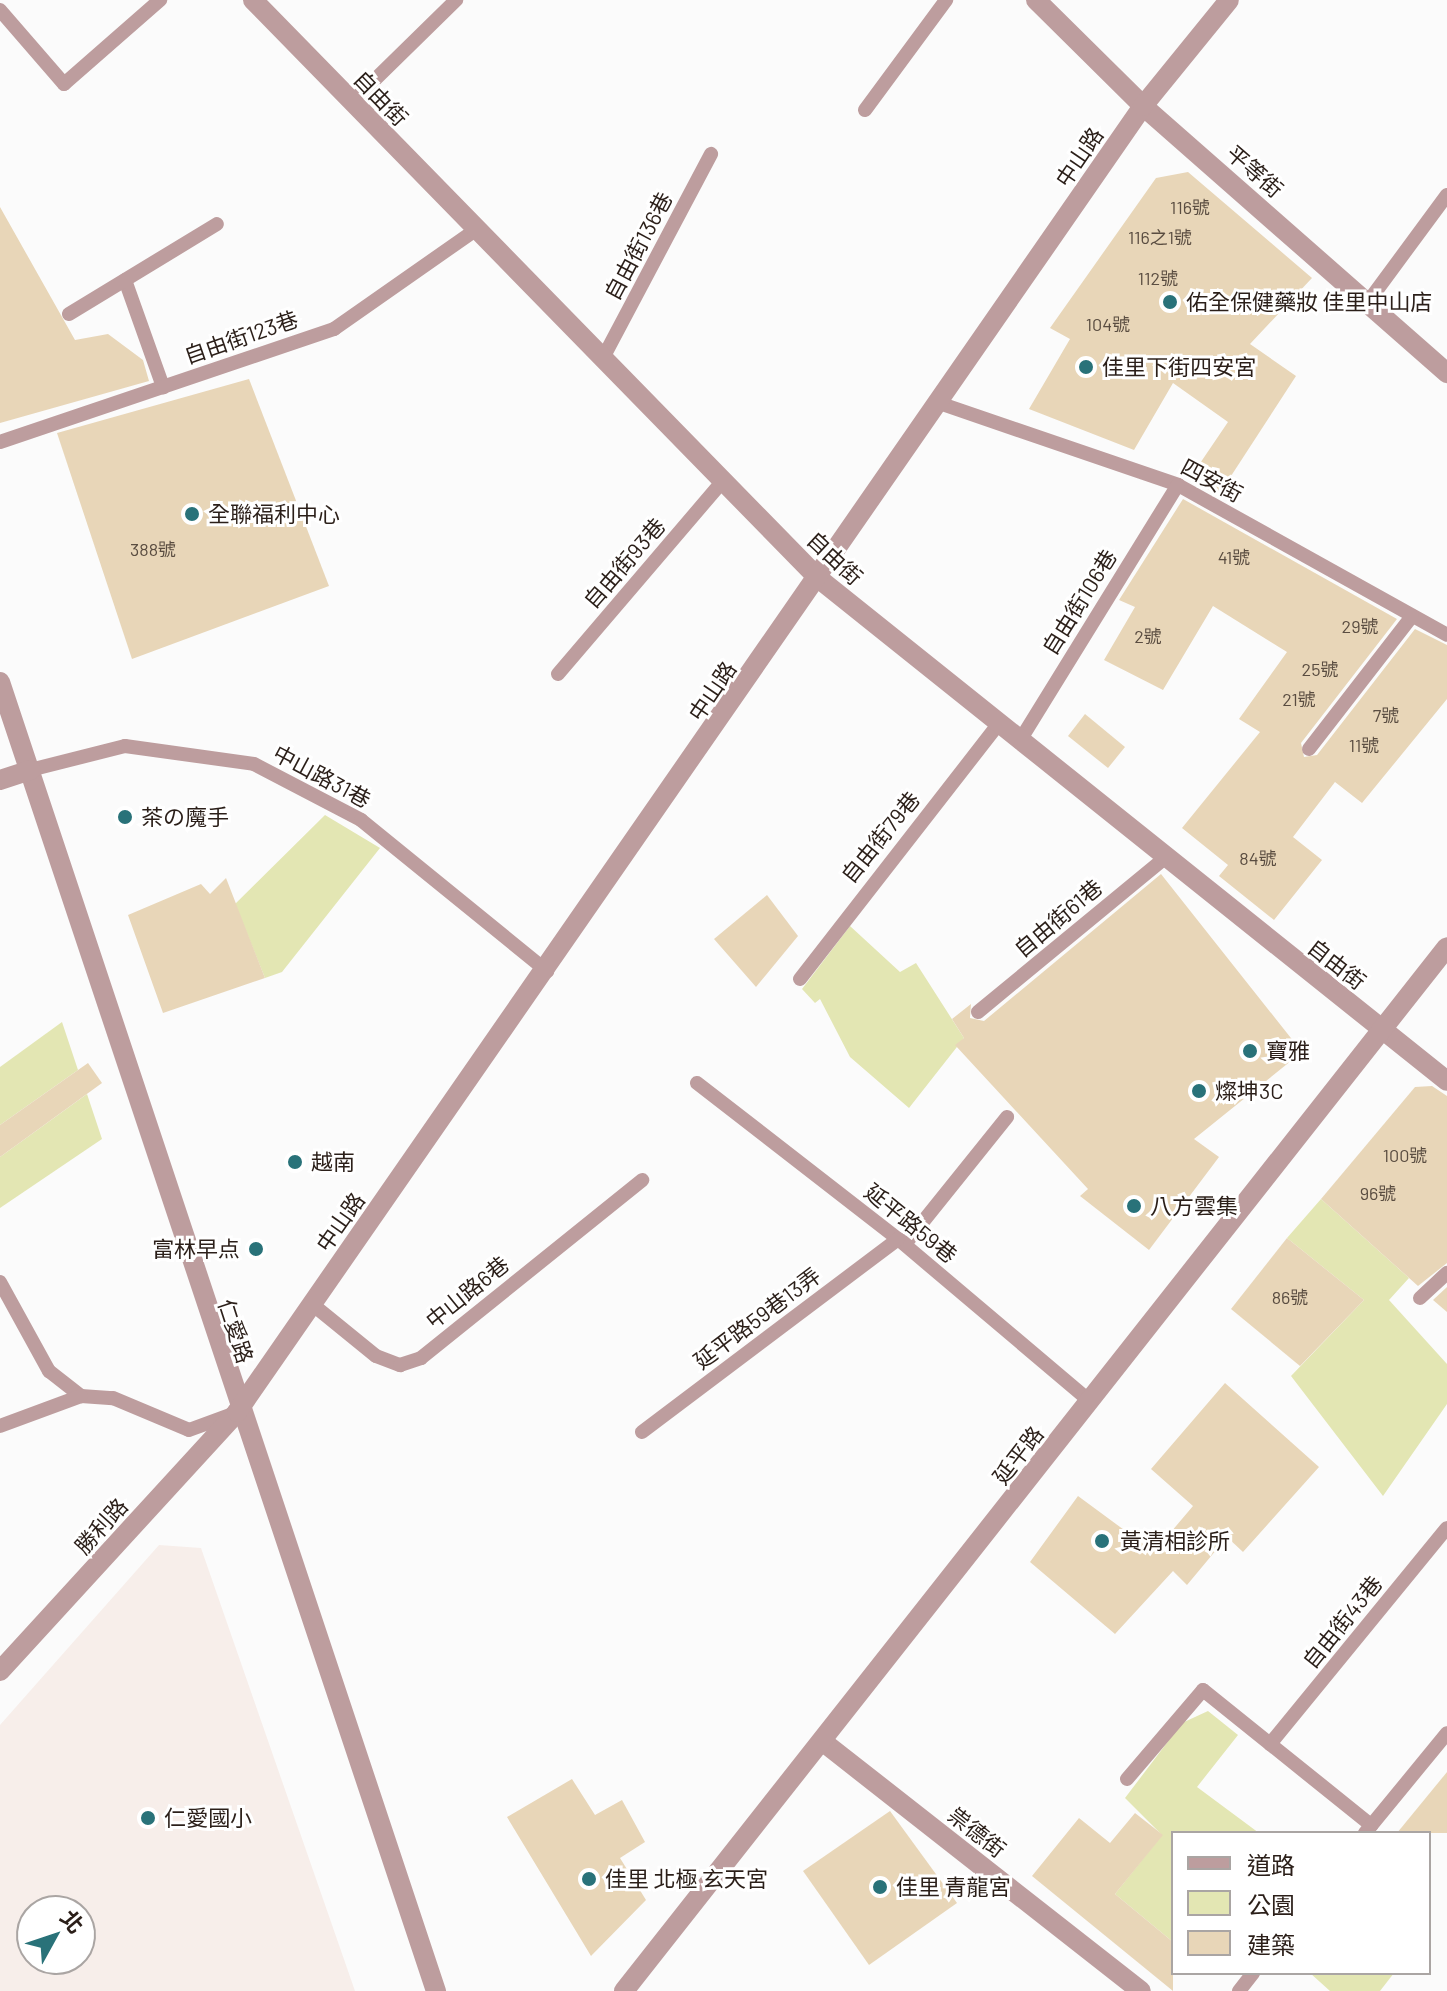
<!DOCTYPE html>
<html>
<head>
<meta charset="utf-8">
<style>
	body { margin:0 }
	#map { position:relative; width:1447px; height:1991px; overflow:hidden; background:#fbfbfb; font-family:Barlow,"Noto Sans TC","Noto Sans JP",sans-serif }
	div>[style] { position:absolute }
	.built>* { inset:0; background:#f7eeea }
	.green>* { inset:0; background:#e3e6b3 }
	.building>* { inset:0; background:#e8d6b8 }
	.lane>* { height:14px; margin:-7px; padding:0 7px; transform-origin:7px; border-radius:7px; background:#bd9d9e }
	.street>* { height:20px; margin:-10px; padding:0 10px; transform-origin:10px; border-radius:10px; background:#bd9d9e }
	.dots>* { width:22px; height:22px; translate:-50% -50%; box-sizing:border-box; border:4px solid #fff; border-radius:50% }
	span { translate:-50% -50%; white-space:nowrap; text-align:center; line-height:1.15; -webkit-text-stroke:6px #fff; paint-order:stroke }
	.number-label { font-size:18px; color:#5a4d41 }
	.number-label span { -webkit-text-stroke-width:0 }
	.street-label { font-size:22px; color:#2b1f19 }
	.poi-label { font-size:22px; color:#2b1f19 }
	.left { translate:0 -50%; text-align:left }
	.right { translate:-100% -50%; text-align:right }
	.legend { position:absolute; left:1171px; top:1831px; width:260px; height:144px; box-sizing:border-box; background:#fff; border:2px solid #aaa5a3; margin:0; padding:10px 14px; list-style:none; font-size:24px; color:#2b1f19 }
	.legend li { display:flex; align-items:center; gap:16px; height:40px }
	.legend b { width:40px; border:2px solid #aaa5a3 }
	.north { position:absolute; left:16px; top:1895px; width:80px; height:80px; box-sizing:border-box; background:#fff; border:2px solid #aaa5a3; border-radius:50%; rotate:50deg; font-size:22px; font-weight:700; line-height:32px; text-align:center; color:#2b1f19 }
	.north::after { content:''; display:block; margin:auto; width:28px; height:36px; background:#297279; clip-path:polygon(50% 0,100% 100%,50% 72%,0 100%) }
</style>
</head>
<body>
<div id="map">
	<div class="built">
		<div style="clip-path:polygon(evenodd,159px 1545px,201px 1548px,355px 1991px,0 1991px,0 1725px,159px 1545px,32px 1911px,80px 1911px,80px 1959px,32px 1959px,32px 1911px)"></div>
	</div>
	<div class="green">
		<div style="clip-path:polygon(325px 815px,380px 848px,282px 972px,265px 978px,242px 921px,228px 911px)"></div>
		<div style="clip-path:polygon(850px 926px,900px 972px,916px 963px,964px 1038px,909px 1108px,850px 1057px,820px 999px,815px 1003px,802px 989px)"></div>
		<div style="clip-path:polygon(62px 1022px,78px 1070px,0 1125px,0 1067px)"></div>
		<div style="clip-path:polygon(87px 1094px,102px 1139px,0 1208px,0 1157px)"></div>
		<div style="clip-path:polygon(1321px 1199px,1409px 1278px,1389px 1300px,1447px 1364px,1447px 1404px,1383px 1496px,1291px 1376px,1364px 1300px,1287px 1238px)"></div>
		<div style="clip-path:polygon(1208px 1711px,1238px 1735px,1197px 1787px,1259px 1833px,1173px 1833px,1173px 1942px,1115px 1894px,1162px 1835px,1125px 1798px,1182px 1723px)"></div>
		<div style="clip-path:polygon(1310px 1973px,1394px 1973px,1380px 1991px,1330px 1991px)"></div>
	</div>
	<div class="building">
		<div style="clip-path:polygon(1188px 172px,1312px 278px,1250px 344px,1296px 376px,1218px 496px,1190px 478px,1228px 422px,1173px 383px,1134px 450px,1029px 409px,1070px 339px,1050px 328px,1156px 178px)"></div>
		<div style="clip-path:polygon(0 207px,75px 340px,108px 334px,143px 360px,149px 381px,0 423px)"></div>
		<div style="clip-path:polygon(249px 379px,329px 586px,132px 659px,57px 433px)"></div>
		<div style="clip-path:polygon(1183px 499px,1397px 619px,1301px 743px,1304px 757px,1317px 755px,1415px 629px,1447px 645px,1447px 699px,1362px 803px,1335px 782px,1293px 837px,1322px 860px,1274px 920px,1219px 876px,1228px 865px,1182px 828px,1260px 732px,1239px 719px,1287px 652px,1213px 606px,1163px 690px,1104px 660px,1135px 607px,1119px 600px)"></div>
		<div style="clip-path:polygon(1085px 714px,1125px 747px,1108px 768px,1068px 736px)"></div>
		<div style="clip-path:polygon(1161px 874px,1302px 1052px,1194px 1139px,1219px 1157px,1149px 1250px,1080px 1196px,1088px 1189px,955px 1045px,964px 1038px,952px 1019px,971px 1004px,970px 1018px,984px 1021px)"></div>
		<div style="clip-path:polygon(226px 878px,265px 978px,163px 1013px,128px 915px,201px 884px,210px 894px)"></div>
		<div style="clip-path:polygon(767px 895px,798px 936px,756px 987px,714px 939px)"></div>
		<div style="clip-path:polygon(88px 1063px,102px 1083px,0 1157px,0 1125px)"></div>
		<div style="clip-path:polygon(1432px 1086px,1447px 1096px,1447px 1263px,1418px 1286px,1321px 1199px,1415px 1087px)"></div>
		<div style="clip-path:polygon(1287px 1238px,1364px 1300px,1300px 1366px,1231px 1309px)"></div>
		<div style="clip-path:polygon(1447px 1287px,1447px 1312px,1433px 1300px)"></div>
		<div style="clip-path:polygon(1225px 1383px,1319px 1467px,1243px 1552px,1227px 1537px,1187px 1585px,1173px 1571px,1115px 1634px,1030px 1562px,1078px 1496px,1154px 1552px,1193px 1506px,1151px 1469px)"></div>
		<div style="clip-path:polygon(1447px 1772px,1447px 1833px,1397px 1833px)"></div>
		<div style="clip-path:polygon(572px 1779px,595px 1815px,622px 1800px,645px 1842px,620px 1858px,646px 1900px,591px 1956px,507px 1817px)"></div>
		<div style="clip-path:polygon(890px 1811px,957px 1903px,869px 1965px,803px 1871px)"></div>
		<div style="clip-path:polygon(1135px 1813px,1163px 1835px,1115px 1894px,1173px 1942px,1173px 1991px,1032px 1876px,1079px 1818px,1110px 1843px)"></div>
	</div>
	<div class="lane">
		<div style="left:0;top:10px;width:98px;rotate:49.1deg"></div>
		<div style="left:64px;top:84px;width:128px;rotate:-41.2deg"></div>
		<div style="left:352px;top:102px;width:146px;rotate:-44.4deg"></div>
		<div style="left:865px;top:110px;width:137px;rotate:-53.6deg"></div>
		<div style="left:125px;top:280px;width:114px;rotate:70.4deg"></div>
		<div style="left:1368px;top:302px;width:133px;rotate:-53.6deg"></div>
		<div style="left:69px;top:314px;width:173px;rotate:-31.3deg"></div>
		<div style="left:603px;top:358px;width:231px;rotate:-62.1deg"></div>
		<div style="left:939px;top:403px;width:253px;rotate:18.9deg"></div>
		<div style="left:1178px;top:485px;width:308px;rotate:29.1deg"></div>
		<div style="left:0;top:442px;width:353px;rotate:-18.7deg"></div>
		<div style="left:334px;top:329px;width:171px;rotate:-35deg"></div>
		<div style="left:558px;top:674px;width:254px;rotate:-49.5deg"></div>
		<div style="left:1019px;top:742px;width:302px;rotate:-58.3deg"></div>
		<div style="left:1309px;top:749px;width:168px;rotate:-52.2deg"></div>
		<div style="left:30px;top:770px;width:98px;rotate:-14.2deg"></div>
		<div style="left:125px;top:746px;width:130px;rotate:7.9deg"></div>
		<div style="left:254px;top:764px;width:121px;rotate:27.6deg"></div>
		<div style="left:361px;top:820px;width:240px;rotate:39.1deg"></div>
		<div style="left:800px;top:979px;width:322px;rotate:-52.1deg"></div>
		<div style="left:978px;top:1012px;width:242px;rotate:-39.5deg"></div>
		<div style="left:697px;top:1083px;width:254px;rotate:37.8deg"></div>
		<div style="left:898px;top:1239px;width:253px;rotate:40.2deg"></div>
		<div style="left:905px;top:1244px;width:163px;rotate:-51.2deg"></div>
		<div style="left:0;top:1282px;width:102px;rotate:61.2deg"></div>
		<div style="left:49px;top:1371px;width:41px;rotate:38deg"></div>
		<div style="left:81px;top:1396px;width:32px;rotate:4deg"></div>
		<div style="left:113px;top:1398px;width:82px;rotate:22.8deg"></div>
		<div style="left:189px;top:1430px;width:47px;rotate:-20deg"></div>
		<div style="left:1420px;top:1298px;width:37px;rotate:-43deg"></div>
		<div style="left:312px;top:1304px;width:82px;rotate:39.1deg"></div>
		<div style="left:376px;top:1356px;width:26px;rotate:21deg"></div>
		<div style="left:400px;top:1365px;width:22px;rotate:-18deg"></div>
		<div style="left:421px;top:1358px;width:284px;rotate:-38.8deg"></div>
		<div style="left:0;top:1426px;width:86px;rotate:-20.3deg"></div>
		<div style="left:642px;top:1432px;width:321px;rotate:-37deg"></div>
		<div style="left:1270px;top:1744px;width:279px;rotate:-50.7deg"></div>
		<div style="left:1127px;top:1779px;width:117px;rotate:-49.5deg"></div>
		<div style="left:1203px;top:1690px;width:216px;rotate:38.8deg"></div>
		<div style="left:1365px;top:1833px;width:129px;rotate:-50.6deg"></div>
		<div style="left:1239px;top:1991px;width:23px;rotate:-52deg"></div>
	</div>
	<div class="street">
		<div style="left:253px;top:0;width:808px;rotate:45.65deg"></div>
		<div style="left:818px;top:578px;width:805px;rotate:38.65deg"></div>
		<div style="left:1036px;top:0;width:151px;rotate:44.7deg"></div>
		<div style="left:1143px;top:106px;width:405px;rotate:41.3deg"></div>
		<div style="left:0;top:682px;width:1380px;rotate:71.58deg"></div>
		<div style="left:0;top:780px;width:32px;rotate:-18deg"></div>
		<div style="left:0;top:1671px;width:351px;rotate:-47.5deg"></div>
		<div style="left:237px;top:1412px;width:1589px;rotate:-55.25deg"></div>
		<div style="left:1143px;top:106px;width:136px;rotate:-50.9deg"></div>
		<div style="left:822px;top:1741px;width:405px;rotate:38.1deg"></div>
		<div style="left:624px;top:1991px;width:1329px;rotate:-51.75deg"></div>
	</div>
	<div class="dots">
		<div style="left:1170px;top:302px;background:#297279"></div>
		<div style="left:1086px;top:367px;background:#297279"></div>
		<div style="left:192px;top:514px;background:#297279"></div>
		<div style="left:125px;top:817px;background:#297279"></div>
		<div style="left:1250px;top:1051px;background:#297279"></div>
		<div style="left:1199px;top:1091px;background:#297279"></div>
		<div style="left:295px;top:1162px;background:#297279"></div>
		<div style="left:1134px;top:1206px;background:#297279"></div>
		<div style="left:256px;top:1249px;background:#297279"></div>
		<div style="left:1102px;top:1541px;background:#297279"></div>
		<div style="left:148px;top:1818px;background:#297279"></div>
		<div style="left:589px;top:1879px;background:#297279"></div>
		<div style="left:880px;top:1887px;background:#297279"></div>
	</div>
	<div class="number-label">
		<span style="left:1190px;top:207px">116號</span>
		<span style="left:1160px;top:237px">116之1號</span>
		<span style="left:1158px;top:278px">112號</span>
		<span style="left:1108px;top:324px">104號</span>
		<span style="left:153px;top:549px">388號</span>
		<span style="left:1234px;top:557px">41號</span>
		<span style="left:1360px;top:626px">29號</span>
		<span style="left:1148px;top:636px">2號</span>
		<span style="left:1320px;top:669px">25號</span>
		<span style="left:1299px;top:699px">21號</span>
		<span style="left:1386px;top:715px">7號</span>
		<span style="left:1364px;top:745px">11號</span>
		<span style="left:1258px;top:858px">84號</span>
		<span style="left:1405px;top:1155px">100號</span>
		<span style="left:1378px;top:1193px">96號</span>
		<span style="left:1290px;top:1297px">86號</span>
	</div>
	<div class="street-label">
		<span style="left:381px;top:98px;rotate:46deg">自由街</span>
		<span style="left:1079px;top:157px;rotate:-56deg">中山路</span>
		<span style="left:1255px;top:171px;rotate:41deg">平等街</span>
		<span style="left:638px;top:246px;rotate:-62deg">自由街136巷</span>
		<span style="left:241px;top:337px;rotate:-19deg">自由街123巷</span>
		<span style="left:1212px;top:480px;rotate:28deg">四安街</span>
		<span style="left:835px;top:558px;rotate:43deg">自由街</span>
		<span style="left:624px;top:563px;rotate:-49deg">自由街93巷</span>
		<span style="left:1079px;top:602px;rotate:-58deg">自由街106巷</span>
		<span style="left:712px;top:691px;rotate:-56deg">中山路</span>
		<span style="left:322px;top:776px;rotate:28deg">中山路31巷</span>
		<span style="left:880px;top:837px;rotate:-51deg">自由街79巷</span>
		<span style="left:1058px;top:918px;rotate:-40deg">自由街61巷</span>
		<span style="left:1337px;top:964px;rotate:38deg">自由街</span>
		<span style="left:340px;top:1222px;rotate:-55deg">中山路</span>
		<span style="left:911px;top:1223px;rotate:39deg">延平路59巷</span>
		<span style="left:467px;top:1292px;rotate:-39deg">中山路6巷</span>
		<span style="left:757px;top:1318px;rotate:-37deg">延平路59巷13弄</span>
		<span style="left:236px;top:1331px;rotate:72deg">仁愛路</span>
		<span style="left:1018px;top:1455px;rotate:-52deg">延平路</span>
		<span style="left:101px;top:1526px;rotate:-48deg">勝利路</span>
		<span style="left:1342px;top:1622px;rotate:-51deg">自由街43巷</span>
		<span style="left:977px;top:1832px;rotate:38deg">祟德街</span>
	</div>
	<div class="poi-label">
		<span class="left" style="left:1186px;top:302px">佑全保健藥妝 佳里中山店</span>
		<span class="left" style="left:1102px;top:367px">佳里下街四安宮</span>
		<span class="left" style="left:208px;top:514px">全聯福利中心</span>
		<span class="left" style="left:141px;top:817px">茶の魔手</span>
		<span class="left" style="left:1266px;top:1051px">寶雅</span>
		<span class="left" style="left:1215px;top:1091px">燦坤3C</span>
		<span class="left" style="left:311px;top:1162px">越南</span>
		<span class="left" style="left:1150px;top:1206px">八方雲集</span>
		<span class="right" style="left:240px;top:1249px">富林早点</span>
		<span class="left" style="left:1120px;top:1541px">黃清相診所</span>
		<span class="left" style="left:164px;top:1818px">仁愛國小</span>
		<span class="left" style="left:605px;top:1879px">佳里 北極 玄天宮</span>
		<span class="left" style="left:896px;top:1887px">佳里 青龍宮</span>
	</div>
	<ul class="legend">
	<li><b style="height:10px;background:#bd9d9e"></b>道路</li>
	<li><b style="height:22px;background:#e3e6b3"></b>公園</li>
	<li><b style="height:22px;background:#e8d6b8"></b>建築</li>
	</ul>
	<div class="north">北</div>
</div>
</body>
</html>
